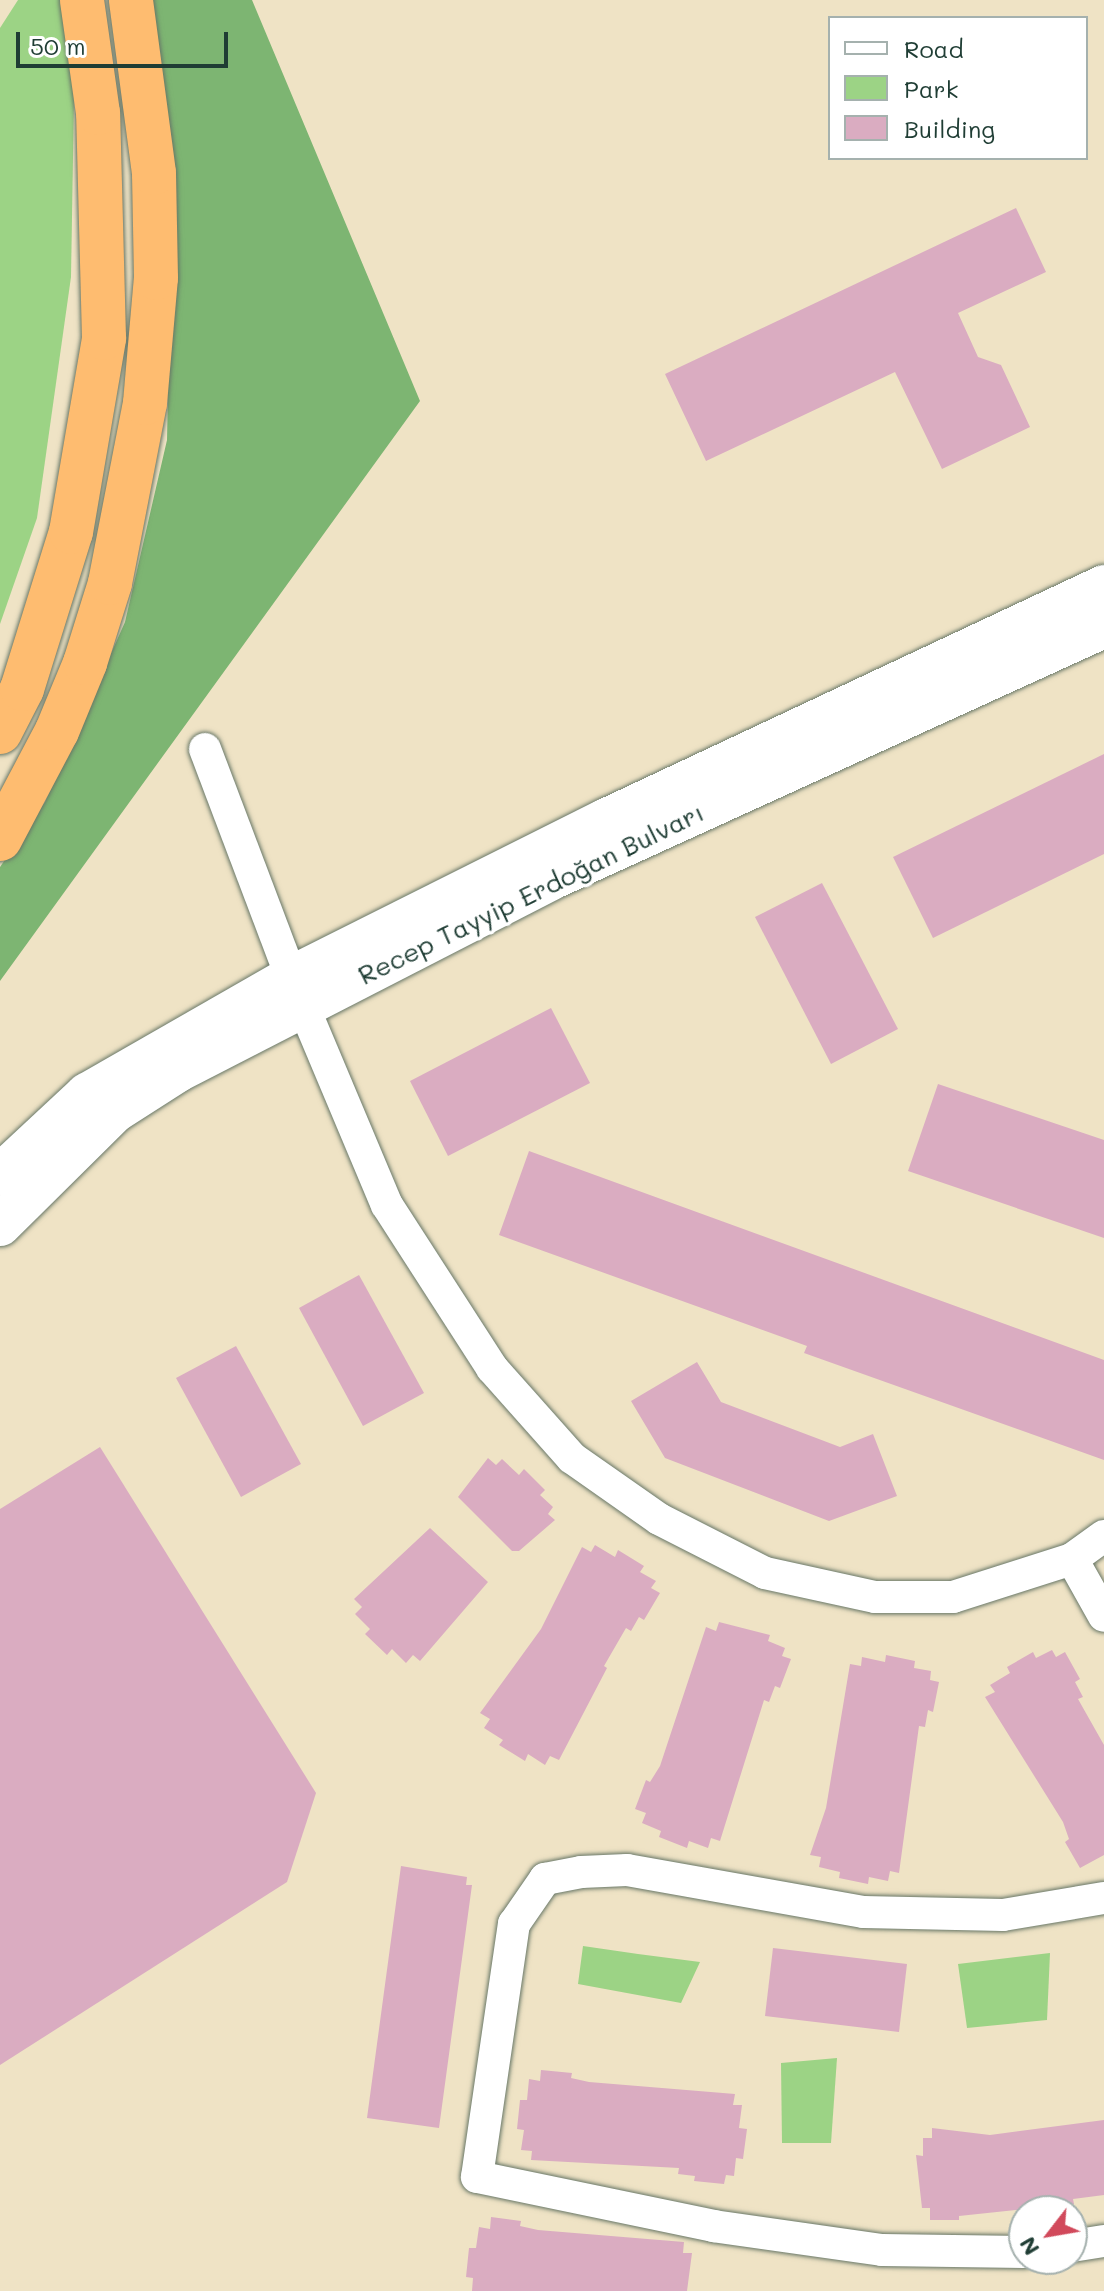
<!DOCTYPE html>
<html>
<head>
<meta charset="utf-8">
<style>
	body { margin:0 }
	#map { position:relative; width:1104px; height:2291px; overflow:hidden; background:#efe3c5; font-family:Mali,sans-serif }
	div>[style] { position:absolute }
	.green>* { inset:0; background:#9cd385 }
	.forest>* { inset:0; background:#7db572 }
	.building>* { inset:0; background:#daacc1 }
	.roads { filter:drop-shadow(0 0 2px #687767) drop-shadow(0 0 2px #687767) }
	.minor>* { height:32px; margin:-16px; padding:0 16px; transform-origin:16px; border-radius:16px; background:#fff }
	.tertiary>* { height:42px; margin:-21px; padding:0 21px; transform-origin:21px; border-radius:21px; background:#fff }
	.trunk>* { height:44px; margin:-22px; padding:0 22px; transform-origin:22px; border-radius:22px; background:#febc70 }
	span { translate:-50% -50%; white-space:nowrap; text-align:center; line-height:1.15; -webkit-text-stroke:7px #fff; paint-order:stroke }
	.street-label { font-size:26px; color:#1f3d34 }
	.legend { position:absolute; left:828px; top:16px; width:260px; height:144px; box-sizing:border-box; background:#fff; border:2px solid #a5b1ae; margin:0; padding:10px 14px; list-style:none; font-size:24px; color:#1f3d34 }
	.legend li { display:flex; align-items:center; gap:16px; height:40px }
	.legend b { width:40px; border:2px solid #a5b1ae }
	.north { position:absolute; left:1008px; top:2195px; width:80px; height:80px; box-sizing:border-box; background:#fff; border:2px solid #a5b1ae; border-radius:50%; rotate:239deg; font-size:22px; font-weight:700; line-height:32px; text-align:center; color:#1f3d34 }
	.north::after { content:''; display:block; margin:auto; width:28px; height:36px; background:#d1495b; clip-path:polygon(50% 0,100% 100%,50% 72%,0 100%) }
	.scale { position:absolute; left:16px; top:32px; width:212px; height:36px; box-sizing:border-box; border:4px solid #1f3d34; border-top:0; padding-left:10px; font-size:24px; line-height:28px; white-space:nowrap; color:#1f3d34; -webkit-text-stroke:6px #fff; paint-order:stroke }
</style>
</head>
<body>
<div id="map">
	<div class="green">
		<div style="clip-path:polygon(18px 0,60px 0,74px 98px,71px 277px,37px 518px,0 624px,0 28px)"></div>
		<div style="clip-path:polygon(583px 1946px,638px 1954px,700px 1962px,681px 2003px,578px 1984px)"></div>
		<div style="clip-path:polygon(1050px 1953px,1047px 2020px,967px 2028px,958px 1964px)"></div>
		<div style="clip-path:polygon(837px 2058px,831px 2143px,782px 2143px,781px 2063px)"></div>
	</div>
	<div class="forest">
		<div style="clip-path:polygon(147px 0,252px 0,420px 401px,0 981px,0 867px,45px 802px,125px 622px,167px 440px,173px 164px)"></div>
	</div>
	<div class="building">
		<div style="clip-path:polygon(1016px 208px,1046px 272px,958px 313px,978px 357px,1001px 365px,1030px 427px,942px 469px,895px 372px,706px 461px,665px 374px)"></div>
		<div style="clip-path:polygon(1104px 754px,1104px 854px,933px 938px,893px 857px)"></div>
		<div style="clip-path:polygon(822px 883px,898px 1029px,831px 1064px,755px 917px)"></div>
		<div style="clip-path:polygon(551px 1008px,590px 1083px,448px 1156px,410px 1081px)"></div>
		<div style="clip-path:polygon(938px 1084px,1104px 1140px,1104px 1238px,908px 1171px)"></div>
		<div style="clip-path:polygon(529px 1151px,1104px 1360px,1104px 1460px,804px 1353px,807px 1346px,499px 1235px)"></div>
		<div style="clip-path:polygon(359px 1275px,424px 1393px,363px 1426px,299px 1308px)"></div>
		<div style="clip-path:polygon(236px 1346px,301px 1464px,241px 1497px,176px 1378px)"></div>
		<div style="clip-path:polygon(697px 1362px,721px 1402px,840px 1447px,873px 1434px,897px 1496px,829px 1521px,665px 1458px,631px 1401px)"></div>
		<div style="clip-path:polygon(100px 1447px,316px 1793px,287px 1882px,0 2065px,0 1509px)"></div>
		<div style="clip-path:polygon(488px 1458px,496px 1465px,502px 1459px,519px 1475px,524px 1469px,545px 1490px,540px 1495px,553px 1507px,548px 1514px,555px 1520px,519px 1551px,512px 1551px,458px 1497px)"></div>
		<div style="clip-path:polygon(430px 1528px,488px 1582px,420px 1661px,413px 1655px,406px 1663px,392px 1649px,387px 1655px,365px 1634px,370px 1629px,355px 1614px,362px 1607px,354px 1599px)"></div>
		<div style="clip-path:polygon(595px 1545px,615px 1557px,618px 1550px,644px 1566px,640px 1572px,656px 1581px,651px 1588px,660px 1593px,644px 1620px,639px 1617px,631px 1631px,626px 1628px,604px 1666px,607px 1668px,559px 1760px,550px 1756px,545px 1765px,528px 1754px,525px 1761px,499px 1745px,503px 1740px,484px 1728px,490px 1719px,480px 1713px,541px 1629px,582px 1547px,591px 1552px)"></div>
		<div style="clip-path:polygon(719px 1622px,770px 1635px,768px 1641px,785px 1648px,782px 1656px,791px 1659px,780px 1688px,775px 1686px,769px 1702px,764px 1700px,720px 1841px,711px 1838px,708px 1848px,689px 1841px,687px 1848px,659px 1837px,661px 1831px,642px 1823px,646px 1813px,635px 1809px,646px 1780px,650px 1782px,660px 1766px,706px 1627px,716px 1631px)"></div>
		<div style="clip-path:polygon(1052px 1650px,1056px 1657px,1065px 1652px,1080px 1679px,1075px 1682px,1083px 1697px,1078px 1699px,1104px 1745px,1104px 1855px,1080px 1868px,1065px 1842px,1069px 1839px,1063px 1822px,985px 1697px,995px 1692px,990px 1685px,1010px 1673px,1007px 1667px,1033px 1652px,1036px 1658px)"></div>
		<div style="clip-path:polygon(886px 1655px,915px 1661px,914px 1668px,931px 1671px,930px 1680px,939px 1682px,933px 1712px,928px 1710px,925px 1727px,919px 1726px,899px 1873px,890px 1871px,888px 1881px,869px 1877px,868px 1884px,839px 1878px,840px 1872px,819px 1867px,821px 1857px,810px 1855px,826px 1808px,850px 1664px,861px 1666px,862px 1657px,885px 1662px)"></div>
		<div style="clip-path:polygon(401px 1866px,467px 1877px,466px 1885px,472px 1885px,439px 2128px,367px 2118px)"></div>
		<div style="clip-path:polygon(773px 1948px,907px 1964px,899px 2032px,765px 2016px)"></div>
		<div style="clip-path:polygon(541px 2070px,572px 2073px,571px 2078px,589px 2082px,735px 2094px,733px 2105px,742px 2105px,739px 2128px,747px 2129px,743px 2159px,736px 2158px,734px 2176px,726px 2175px,724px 2184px,694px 2181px,695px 2176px,678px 2174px,679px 2168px,531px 2160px,532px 2151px,521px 2150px,524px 2130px,517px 2129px,520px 2100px,527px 2100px,529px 2079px,540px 2081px)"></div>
		<div style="clip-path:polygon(1104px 2120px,1104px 2195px,1073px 2199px,1074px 2204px,959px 2216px,959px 2220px,930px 2220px,930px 2208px,922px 2208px,916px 2155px,923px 2156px,923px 2138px,932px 2138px,932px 2128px,990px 2135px)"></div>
		<div style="clip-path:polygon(491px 2217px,521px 2221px,520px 2226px,538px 2230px,684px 2242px,683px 2253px,692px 2253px,687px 2291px,472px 2291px,473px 2278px,466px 2277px,469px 2248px,476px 2248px,479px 2227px,490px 2229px)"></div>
	</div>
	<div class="roads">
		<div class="minor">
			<div style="left:205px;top:749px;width:244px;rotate:69.3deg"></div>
			<div style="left:291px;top:977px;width:247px;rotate:67.2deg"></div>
			<div style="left:387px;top:1205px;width:194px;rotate:57.2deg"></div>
			<div style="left:492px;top:1368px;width:120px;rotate:48.4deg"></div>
			<div style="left:572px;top:1458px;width:106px;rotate:35deg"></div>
			<div style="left:659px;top:1519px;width:119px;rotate:27deg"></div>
			<div style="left:765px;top:1573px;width:113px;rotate:12.3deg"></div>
			<div style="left:875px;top:1597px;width:78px"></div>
			<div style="left:953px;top:1597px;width:125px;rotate:-17.7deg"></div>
			<div style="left:1072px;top:1559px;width:39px;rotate:-36deg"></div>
			<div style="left:1072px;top:1559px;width:65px;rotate:60.7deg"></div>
			<div style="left:1072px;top:2246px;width:32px;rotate:-9deg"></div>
			<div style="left:1024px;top:2252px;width:142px;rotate:-179.2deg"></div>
			<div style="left:882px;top:2250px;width:170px;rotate:-171.9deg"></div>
			<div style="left:714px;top:2226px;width:242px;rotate:-168.3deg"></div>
			<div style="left:477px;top:2177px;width:256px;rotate:-81.7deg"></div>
			<div style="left:514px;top:1924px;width:55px;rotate:-55.4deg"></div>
			<div style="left:545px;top:1879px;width:37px;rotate:-11deg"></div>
			<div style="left:581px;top:1872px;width:46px;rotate:-2.5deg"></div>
			<div style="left:627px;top:1870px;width:240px;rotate:10.1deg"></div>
			<div style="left:863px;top:1912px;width:140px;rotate:1.2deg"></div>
			<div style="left:1003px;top:1915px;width:102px;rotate:-9.6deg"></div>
		</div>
		<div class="tertiary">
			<div style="left:0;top:1175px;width:119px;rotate:-43deg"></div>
			<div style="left:87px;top:1094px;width:235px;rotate:-29.8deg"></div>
			<div style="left:291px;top:977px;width:351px;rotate:-26.6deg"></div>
			<div style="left:605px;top:820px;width:551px;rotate:-25.12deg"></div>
			<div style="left:0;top:1225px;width:161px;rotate:-44.7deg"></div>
			<div style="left:114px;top:1112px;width:76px;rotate:-32.6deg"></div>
			<div style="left:178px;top:1071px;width:417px;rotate:-27.2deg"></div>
			<div style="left:549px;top:880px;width:610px;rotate:-24.51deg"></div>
		</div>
		<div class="trunk">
			<div style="left:0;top:732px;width:48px;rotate:-62.9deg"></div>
			<div style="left:22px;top:689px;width:164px;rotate:-72.7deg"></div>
			<div style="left:71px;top:532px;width:197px;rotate:-80.3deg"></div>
			<div style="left:104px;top:338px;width:225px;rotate:-91.5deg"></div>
			<div style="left:98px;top:113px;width:114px;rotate:-98.1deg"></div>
			<div style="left:0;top:839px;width:122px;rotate:-62.2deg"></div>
			<div style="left:57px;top:731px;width:74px;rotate:-67.6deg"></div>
			<div style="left:85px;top:663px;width:84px;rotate:-72.6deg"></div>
			<div style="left:110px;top:583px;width:183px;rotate:-79deg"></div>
			<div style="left:145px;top:403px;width:125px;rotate:-85deg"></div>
			<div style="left:156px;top:278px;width:105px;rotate:-91.1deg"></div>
			<div style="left:154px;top:173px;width:175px;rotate:-97.6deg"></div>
		</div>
	</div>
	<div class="street-label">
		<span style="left:531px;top:894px;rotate:-26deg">Recep Tayyip Erdoğan Bulvarı</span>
	</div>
	<ul class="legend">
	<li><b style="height:10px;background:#fff"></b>Road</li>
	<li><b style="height:22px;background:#9cd385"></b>Park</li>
	<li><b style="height:22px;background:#daacc1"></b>Building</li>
	</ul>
	<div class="north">N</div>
	<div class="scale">50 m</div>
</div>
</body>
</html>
